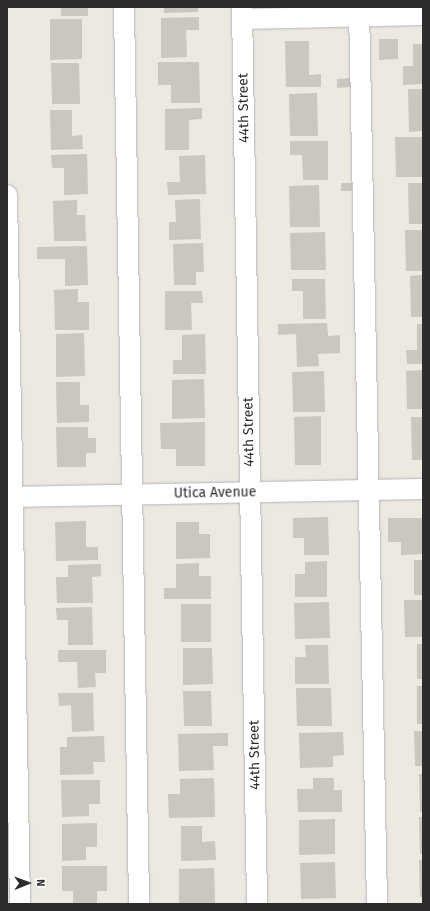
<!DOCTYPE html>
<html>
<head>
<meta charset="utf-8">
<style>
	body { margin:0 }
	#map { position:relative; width:430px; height:911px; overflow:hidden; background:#ede9e0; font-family:"Fira Sans",sans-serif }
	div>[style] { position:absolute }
	.building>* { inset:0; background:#c9c7be }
	.roads { filter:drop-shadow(0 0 1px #b4b4bf) drop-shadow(0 0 1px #b4b4bf) }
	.minor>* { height:20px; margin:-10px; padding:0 10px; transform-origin:10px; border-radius:10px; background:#fff }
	span { translate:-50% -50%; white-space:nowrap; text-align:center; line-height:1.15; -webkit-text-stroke:3.5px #fff; paint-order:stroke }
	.street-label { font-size:14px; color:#2d2d2d }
	.frame { position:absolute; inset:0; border:8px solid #2d2d2d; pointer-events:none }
	.north { position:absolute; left:8px; top:863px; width:40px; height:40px; -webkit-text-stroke:3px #fff; paint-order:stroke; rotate:89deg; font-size:11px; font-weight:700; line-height:16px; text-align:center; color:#2d2d2d }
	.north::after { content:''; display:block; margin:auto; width:14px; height:18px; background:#2d2d2d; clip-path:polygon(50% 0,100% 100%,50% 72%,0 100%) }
</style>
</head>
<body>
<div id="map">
	<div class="building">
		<div style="clip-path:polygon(61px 7px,88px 7px,88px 16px,61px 16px)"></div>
		<div style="clip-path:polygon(164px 7px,198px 7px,198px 12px,164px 13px)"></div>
		<div style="clip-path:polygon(199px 17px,199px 30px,186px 30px,187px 57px,161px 58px,161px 18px)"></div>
		<div style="clip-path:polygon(50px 19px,82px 19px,82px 59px,50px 60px)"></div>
		<div style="clip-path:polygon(379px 39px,398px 39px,398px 59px,379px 60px)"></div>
		<div style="clip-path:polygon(285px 41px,309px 41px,309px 75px,321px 74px,321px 87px,286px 87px)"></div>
		<div style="clip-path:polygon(413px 44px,423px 44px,423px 84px,403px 85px,403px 66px,413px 66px)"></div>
		<div style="clip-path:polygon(158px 62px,199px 62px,200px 103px,171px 103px,171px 85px,158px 85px)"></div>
		<div style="clip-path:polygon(51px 63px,79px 63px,80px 104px,52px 104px)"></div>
		<div style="clip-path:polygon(351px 78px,351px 87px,337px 88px,337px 79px)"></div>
		<div style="clip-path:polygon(408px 89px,423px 89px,423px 131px,409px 132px)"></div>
		<div style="clip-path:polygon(317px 93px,318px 136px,290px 136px,289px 94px)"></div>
		<div style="clip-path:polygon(202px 108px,202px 119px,189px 120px,189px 150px,165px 150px,165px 109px)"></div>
		<div style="clip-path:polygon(50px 110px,72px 110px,72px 136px,82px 135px,83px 149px,51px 150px)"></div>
		<div style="clip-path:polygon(395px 137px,423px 137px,423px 177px,396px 177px)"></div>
		<div style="clip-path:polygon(290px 141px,328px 141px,328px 180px,303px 180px,302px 155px,290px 155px)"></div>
		<div style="clip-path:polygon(87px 154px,88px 194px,64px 195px,64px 168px,52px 168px,51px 155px)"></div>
		<div style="clip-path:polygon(205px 155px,206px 194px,168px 195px,167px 182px,180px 182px,179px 156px)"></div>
		<div style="clip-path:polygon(341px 183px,352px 183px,352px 191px,341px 191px)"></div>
		<div style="clip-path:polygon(408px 183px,423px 183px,423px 224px,409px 224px)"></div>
		<div style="clip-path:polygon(319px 185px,320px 227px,290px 227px,289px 186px)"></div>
		<div style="clip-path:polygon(200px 199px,201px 239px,169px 240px,169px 222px,176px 222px,175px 200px)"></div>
		<div style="clip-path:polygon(77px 200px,77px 215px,85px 215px,86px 241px,54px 241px,53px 201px)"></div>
		<div style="clip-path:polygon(405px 230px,423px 230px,423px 271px,406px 271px)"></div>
		<div style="clip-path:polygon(325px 232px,326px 270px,291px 270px,290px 233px)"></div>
		<div style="clip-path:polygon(203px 243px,204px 272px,196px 272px,196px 285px,174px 285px,173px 244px)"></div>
		<div style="clip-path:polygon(87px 246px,88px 285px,65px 286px,65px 259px,37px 259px,37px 247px)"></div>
		<div style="clip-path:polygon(423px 275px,423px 317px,411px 317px,410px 276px)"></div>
		<div style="clip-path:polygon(292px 279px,325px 279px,326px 319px,303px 319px,303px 291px,292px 291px)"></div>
		<div style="clip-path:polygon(78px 289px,78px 302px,89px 302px,89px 330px,55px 330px,54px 290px)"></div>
		<div style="clip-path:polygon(165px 291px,202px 291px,203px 303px,191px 303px,192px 330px,165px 330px)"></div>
		<div style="clip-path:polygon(327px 323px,328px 336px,340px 335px,340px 353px,318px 354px,319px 366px,297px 367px,296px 334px,278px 335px,278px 324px)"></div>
		<div style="clip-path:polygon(417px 324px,423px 324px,423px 364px,407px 364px,406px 350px,417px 350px)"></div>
		<div style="clip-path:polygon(84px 333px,85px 376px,56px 377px,56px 334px)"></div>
		<div style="clip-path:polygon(205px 334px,206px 374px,173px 374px,173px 360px,182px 360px,182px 335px)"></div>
		<div style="clip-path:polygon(423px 370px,423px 409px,407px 409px,406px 371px)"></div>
		<div style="clip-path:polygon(324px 371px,325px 412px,293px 412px,292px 372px)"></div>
		<div style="clip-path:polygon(204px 379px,205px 418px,172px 419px,172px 380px)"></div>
		<div style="clip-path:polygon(56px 382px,80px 382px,80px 405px,89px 405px,89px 422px,57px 423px)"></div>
		<div style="clip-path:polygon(321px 416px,321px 465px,295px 465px,294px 417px)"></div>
		<div style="clip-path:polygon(411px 417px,423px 417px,423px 460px,412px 460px)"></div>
		<div style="clip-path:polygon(205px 422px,205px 466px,176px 466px,176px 449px,161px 449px,160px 423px)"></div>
		<div style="clip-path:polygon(56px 427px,88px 427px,88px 438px,96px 438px,96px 453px,86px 453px,86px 467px,57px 467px)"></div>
		<div style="clip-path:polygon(328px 517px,329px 555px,304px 555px,304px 538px,293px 538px,293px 518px)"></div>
		<div style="clip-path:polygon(388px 518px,423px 518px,423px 554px,401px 555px,401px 542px,388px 542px)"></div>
		<div style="clip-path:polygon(86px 521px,86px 547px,98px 547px,98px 560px,56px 561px,55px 522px)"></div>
		<div style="clip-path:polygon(176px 522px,199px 522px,199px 534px,210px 534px,210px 558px,176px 559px)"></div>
		<div style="clip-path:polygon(414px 560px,423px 560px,423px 595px,414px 595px)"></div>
		<div style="clip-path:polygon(327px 561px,327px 597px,295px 597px,295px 574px,305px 574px,305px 562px)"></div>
		<div style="clip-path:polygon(199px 563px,199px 576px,211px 576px,211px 599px,164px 599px,164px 588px,176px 588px,176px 564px)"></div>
		<div style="clip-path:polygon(101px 564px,101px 576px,92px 577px,93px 603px,57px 603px,56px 577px,68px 577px,68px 565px)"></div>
		<div style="clip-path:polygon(404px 600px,423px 600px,423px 637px,405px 637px)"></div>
		<div style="clip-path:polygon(329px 602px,330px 638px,295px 639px,294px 603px)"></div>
		<div style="clip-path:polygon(181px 604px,211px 604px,211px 642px,181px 642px)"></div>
		<div style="clip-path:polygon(92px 607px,93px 645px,68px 645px,68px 620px,57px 620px,56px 608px)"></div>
		<div style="clip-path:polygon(417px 644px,423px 644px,423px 679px,417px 679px)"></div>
		<div style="clip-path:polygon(305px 645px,328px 645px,329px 684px,295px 684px,295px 657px,306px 657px)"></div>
		<div style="clip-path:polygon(183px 648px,212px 648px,213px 684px,183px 685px)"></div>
		<div style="clip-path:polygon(58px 650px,106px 650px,106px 673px,95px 673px,96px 687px,78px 688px,77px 662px,58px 662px)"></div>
		<div style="clip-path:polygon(417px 686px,423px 686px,423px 724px,417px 724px)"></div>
		<div style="clip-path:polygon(296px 688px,331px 688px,332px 726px,297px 726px)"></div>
		<div style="clip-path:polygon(183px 691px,211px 691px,212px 726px,184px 726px)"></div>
		<div style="clip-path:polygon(58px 693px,93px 693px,94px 731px,72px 732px,71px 705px,59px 706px)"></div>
		<div style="clip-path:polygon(414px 731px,423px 731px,423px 766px,415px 766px)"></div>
		<div style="clip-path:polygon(343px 732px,344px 755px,333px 756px,333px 767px,300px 768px,299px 733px)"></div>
		<div style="clip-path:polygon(228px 733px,228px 746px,213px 746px,214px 770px,179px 771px,178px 734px)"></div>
		<div style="clip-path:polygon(104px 736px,105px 762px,93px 762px,94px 774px,60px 775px,60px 747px,67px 747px,67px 737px)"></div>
		<div style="clip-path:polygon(419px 774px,423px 774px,423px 812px,420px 812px)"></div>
		<div style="clip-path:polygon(214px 778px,215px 817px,169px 818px,168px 794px,180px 794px,180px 779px)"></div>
		<div style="clip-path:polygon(313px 778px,334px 778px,334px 790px,342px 790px,342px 812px,298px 812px,297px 789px,313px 789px)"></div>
		<div style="clip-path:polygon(61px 780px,100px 780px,100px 804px,89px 804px,89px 816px,62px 817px)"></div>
		<div style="clip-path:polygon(419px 817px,423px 817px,423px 854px,420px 854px)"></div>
		<div style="clip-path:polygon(335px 819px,335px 854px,299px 855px,299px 820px)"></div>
		<div style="clip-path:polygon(97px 823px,97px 847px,86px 847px,86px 860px,62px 861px,62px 824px)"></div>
		<div style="clip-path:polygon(181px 826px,202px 826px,202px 842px,215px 841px,216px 860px,181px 861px)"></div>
		<div style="clip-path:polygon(419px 860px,423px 860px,423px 897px,420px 897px)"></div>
		<div style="clip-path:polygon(335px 862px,336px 898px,301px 899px,300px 863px)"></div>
		<div style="clip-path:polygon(62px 866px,107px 866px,107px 891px,97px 891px,97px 904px,73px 904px,73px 891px,62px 891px)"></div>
		<div style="clip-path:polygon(214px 868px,215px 903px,179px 903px,179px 869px)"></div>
	</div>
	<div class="roads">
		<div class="minor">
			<div style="left:124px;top:7px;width:897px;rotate:89.04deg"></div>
			<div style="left:242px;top:7px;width:897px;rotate:89.04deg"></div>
			<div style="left:359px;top:7px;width:897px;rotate:88.85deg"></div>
			<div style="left:242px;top:19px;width:181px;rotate:-1.3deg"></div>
			<div style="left:7px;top:195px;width:709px;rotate:88.95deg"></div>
			<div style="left:7px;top:497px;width:416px;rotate:-1.1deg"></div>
		</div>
	</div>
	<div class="street-label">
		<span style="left:244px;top:108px;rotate:-91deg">44th Street</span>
		<span style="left:249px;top:432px;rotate:-91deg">44th Street</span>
		<span style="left:215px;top:493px;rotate:-1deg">Utica Avenue</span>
		<span style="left:255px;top:755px;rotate:-91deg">44th Street</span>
	</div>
	<div class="frame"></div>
	<div class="north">N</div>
</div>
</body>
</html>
